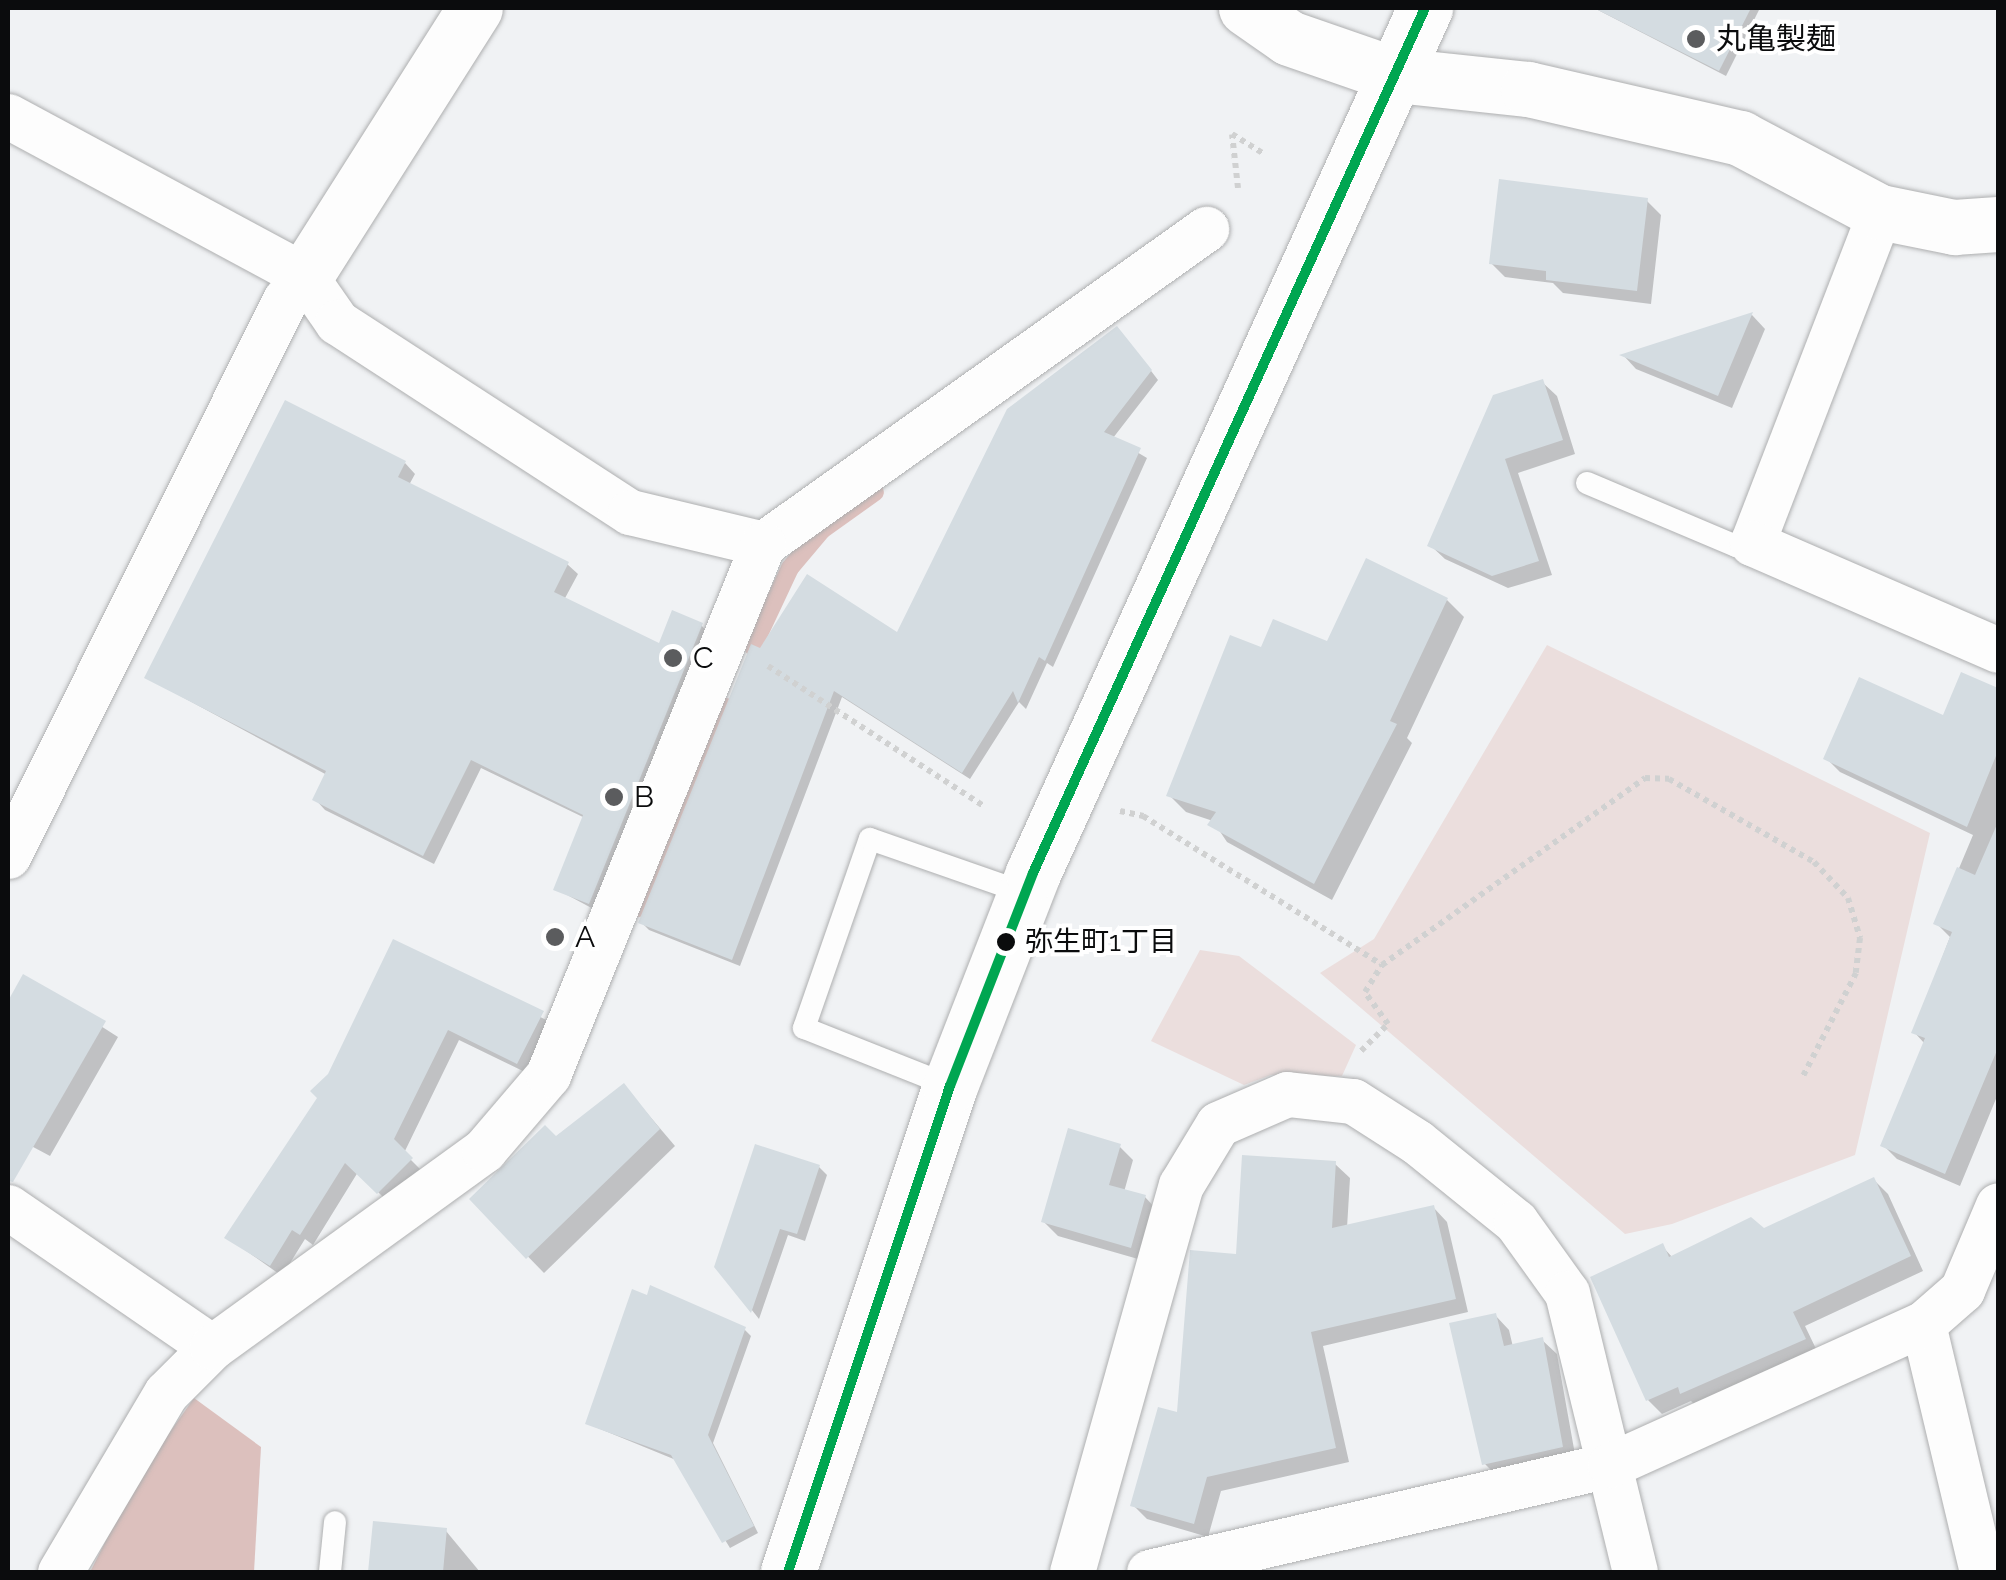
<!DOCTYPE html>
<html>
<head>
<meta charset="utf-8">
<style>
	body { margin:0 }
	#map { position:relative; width:2006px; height:1580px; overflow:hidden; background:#f0f2f4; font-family:Raleway,"Noto Sans JP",sans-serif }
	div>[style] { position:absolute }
	.green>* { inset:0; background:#ebdedd }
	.water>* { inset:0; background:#dcc0bd }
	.shadow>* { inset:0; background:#0003 }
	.stream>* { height:18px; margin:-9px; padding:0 9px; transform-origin:9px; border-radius:9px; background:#dcc0bd }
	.building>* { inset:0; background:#d4dce1 }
	.path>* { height:6px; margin-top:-3px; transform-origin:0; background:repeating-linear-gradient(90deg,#d0d1d1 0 5px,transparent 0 10px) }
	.roads { filter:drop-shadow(0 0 2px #aeafb0) drop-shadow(0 0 2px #aeafb0) }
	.lane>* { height:22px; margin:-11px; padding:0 11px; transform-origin:11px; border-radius:11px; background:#fdfdfd }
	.street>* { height:45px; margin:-22.5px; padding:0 22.5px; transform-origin:22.5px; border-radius:22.5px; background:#fdfdfd }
	.secondary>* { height:55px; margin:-27.5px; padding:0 27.5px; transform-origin:27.5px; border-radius:27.5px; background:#fdfdfd }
	.bus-1>* { height:10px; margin:-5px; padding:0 5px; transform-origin:5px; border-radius:5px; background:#00a651 }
	.dots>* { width:28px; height:28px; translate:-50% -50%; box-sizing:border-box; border:5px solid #fff; border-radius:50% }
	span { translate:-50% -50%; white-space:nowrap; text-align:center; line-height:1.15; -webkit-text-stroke:8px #fff; paint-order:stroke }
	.bus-label { font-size:28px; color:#0b0c0d }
	.left { translate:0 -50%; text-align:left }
	.poi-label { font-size:30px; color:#0b0c0d }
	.frame { position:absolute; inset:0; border:10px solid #0b0c0d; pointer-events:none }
</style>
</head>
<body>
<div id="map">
	<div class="green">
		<div style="clip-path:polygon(1547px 645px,1930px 833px,1855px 1155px,1672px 1224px,1625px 1234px,1320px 973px,1374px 939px)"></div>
		<div style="clip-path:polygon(1200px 950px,1239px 956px,1356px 1045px,1342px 1076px,1271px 1075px,1244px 1085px,1151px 1041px)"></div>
	</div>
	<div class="water">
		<div style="clip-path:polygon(194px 1398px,261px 1447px,254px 1572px,90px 1572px,138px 1477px)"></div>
	</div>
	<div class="shadow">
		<div style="clip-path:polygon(1594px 8px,1760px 8px,1726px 76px)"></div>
		<div style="clip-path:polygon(1647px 201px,1661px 215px,1651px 304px,1563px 293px,1553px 283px,1505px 277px,1491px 263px)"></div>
		<div style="clip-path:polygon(1752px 315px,1765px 329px,1732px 408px,1636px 369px,1624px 356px)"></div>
		<div style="clip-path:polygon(1125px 337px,1158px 380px,1113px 438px,1147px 458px,1053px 667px,1047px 663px,1026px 709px,1019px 702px,970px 779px,842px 697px,740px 966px,649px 930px,641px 922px,761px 651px,898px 636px)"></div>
		<div style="clip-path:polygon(1542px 382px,1557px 396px,1575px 454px,1518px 473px,1552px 575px,1508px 588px,1445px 559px,1430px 545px)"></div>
		<div style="clip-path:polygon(405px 463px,415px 474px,409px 485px,567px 564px,578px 574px,564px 600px,660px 647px,701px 625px,711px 636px,599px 912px,556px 889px,585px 818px,481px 768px,434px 864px,325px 810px,315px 799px,327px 775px,147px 678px)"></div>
		<div style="clip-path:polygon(1447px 600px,1464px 617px,1407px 738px,1412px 743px,1332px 900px,1227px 842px,1213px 821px,1186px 812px,1169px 795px,1262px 650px,1329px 644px)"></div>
		<div style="clip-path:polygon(1962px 676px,1998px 690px,1998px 1094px,1960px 1186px,1897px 1159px,1883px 1145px,1925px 1044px,1914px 1032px,1950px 937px,1936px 923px,1973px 835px,1840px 772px,1826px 758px,1945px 718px)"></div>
		<div style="clip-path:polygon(394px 942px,554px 1024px,529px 1074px,459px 1040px,404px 1153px,422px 1171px,390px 1204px,358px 1172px,313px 1245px,305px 1239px,282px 1276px,228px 1238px,320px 1098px)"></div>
		<div style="clip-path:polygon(24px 977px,118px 1037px,50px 1156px,20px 1140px,14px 1150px,8px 1147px,8px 1006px)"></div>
		<div style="clip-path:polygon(624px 1086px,675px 1146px,544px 1273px,472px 1199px)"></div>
		<div style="clip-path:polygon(1119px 1146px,1133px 1160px,1124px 1192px,1145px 1197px,1159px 1212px,1145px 1261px,1058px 1236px,1044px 1222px)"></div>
		<div style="clip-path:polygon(1335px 1164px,1350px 1178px,1347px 1228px,1433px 1207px,1447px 1222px,1468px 1312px,1323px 1346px,1349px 1462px,1221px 1491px,1208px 1537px,1147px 1519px,1133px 1505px,1179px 1416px,1239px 1257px)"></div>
		<div style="clip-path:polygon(819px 1167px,827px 1175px,805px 1241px,788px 1235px,759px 1319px,717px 1266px)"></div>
		<div style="clip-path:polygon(1874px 1180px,1888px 1194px,1923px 1271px,1805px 1326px,1818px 1353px,1696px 1406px,1691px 1401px,1662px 1414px,1648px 1400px,1662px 1246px,1673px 1258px,1764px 1231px)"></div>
		<div style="clip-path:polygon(1495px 1315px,1509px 1330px,1513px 1347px,1542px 1340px,1557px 1354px,1576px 1460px,1499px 1478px,1485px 1464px)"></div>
		<div style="clip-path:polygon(744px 1329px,751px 1336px,713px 1443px,758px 1533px,730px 1548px,676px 1460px,588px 1424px)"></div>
		<div style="clip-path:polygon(375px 1524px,446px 1531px,480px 1572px,370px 1572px)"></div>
	</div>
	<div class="stream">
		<div style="left:753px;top:647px;width:87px;rotate:-64.9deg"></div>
		<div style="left:790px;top:568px;width:50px;rotate:-49.9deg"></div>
		<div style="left:822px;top:530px;width:65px;rotate:-35.6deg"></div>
		<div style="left:639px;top:908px;width:219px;rotate:-66.6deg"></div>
	</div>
	<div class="building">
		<div style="clip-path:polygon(1594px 8px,1751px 8px,1719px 71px)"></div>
		<div style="clip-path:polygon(1499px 179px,1648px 198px,1637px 291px,1546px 280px,1546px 271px,1489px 264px)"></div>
		<div style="clip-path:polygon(1753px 312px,1718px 396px,1619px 355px)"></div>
		<div style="clip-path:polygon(1117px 326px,1152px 370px,1104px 432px,1141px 448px,1045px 661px,1039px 657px,1018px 703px,1013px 691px,962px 773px,834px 691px,732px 960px,638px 923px,751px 644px,760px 648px,807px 574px,897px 632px,1007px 409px)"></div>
		<div style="clip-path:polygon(1543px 379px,1563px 440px,1505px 459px,1539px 561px,1492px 576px,1427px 546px,1493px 395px)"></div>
		<div style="clip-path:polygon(285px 400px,406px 461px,398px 477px,569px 562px,554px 592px,659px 643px,672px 610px,703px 623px,589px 904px,553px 890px,583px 815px,471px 760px,423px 856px,312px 800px,326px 771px,144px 678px)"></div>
		<div style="clip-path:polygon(1366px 558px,1448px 598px,1390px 721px,1397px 724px,1314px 884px,1207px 825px,1216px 812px,1166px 796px,1230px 635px,1261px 647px,1273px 619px,1327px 641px)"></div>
		<div style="clip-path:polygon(1961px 672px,1998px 688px,1998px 751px,1967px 827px,1823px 759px,1859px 677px,1943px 715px)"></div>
		<div style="clip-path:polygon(1998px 822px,1998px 1048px,1945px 1174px,1880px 1146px,1925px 1038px,1911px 1033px,1952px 932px,1933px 924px,1957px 867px,1975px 875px)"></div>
		<div style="clip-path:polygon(393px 939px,544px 1011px,517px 1064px,448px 1030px,394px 1139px,413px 1158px,377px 1194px,345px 1163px,300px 1235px,292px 1230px,270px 1266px,224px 1238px,317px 1098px,310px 1091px,328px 1074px)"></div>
		<div style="clip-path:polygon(23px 974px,106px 1021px,13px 1182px,8px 1181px,8px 1001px)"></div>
		<div style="clip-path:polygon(624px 1083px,660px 1129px,526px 1259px,469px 1199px,545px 1125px,556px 1136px)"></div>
		<div style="clip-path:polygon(1068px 1128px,1121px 1144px,1109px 1185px,1146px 1195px,1131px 1248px,1041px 1222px)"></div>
		<div style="clip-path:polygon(755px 1144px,820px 1165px,797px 1234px,780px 1229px,751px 1313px,714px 1267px)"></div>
		<div style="clip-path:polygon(1242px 1155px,1336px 1161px,1332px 1228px,1434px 1205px,1456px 1299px,1311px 1332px,1336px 1448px,1207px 1477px,1194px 1524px,1130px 1506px,1158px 1407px,1177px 1412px,1190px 1250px,1236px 1254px)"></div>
		<div style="clip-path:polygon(1874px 1177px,1911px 1256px,1793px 1312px,1806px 1339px,1680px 1394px,1678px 1387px,1646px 1401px,1590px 1277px,1663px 1243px,1669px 1257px,1751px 1217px,1764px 1228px)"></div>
		<div style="clip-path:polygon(650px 1285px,746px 1327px,708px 1435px,754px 1526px,722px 1543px,671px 1455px,585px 1424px,632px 1289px,647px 1295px)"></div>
		<div style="clip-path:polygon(1496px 1313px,1504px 1346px,1543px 1337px,1563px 1447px,1482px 1465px,1449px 1323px)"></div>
		<div style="clip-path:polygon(373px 1521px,447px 1528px,443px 1572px,368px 1572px)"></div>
	</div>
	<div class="path">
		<div style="left:1238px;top:188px;width:54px;rotate:-96.3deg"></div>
		<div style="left:1232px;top:134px;width:36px;rotate:32deg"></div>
		<div style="left:768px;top:666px;width:259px;rotate:33deg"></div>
		<div style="left:1120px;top:811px;width:24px;rotate:12deg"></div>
		<div style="left:1143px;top:816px;width:282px;rotate:31.9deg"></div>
		<div style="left:1382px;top:965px;width:323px;rotate:-35.4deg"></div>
		<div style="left:1645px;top:778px;width:24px;rotate:2deg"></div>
		<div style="left:1669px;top:779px;width:167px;rotate:29.8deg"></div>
		<div style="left:1814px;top:862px;width:50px;rotate:46.6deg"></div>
		<div style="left:1848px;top:898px;width:42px;rotate:73.3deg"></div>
		<div style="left:1860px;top:938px;width:35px;rotate:97deg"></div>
		<div style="left:1856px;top:973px;width:116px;rotate:117.2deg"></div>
		<div style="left:1361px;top:1051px;width:38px;rotate:-45deg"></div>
		<div style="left:1388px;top:1024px;width:39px;rotate:-126deg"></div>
		<div style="left:1365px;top:992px;width:32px;rotate:-58deg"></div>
	</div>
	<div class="roads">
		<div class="lane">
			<div style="left:1587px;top:483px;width:162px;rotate:22.9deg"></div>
			<div style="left:1736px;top:546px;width:16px;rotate:-11deg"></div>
			<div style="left:950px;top:1086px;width:157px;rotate:-158.3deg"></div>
			<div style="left:804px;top:1028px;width:200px;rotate:-70.8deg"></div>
			<div style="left:870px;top:839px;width:164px;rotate:19.2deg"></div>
			<div style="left:330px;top:1572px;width:50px;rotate:-84.3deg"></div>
		</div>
		<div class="street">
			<div style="left:8px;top:116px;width:337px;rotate:28.3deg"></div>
			<div style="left:305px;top:276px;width:56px;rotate:55.2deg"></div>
			<div style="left:337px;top:322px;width:349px;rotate:33deg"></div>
			<div style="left:630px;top:512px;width:137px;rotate:13.5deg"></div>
			<div style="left:763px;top:544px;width:544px;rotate:-35.42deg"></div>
			<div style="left:1880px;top:212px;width:355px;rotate:111.1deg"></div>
			<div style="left:1752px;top:543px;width:268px;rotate:23.5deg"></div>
			<div style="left:8px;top:856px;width:621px;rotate:-63.52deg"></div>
			<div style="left:285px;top:300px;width:31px;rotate:-50deg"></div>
			<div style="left:8px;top:1207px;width:247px;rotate:34.5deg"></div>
			<div style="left:1923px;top:1324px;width:255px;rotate:76.6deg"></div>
			<div style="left:60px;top:1572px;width:208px;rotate:-59.4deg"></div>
			<div style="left:166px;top:1393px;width:65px;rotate:-45deg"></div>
			<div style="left:212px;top:1347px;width:336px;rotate:-35.9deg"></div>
			<div style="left:484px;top:1150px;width:99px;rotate:-49.5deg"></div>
			<div style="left:548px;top:1075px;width:573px;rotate:-67.96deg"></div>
			<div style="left:1072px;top:1572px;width:402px;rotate:-74.3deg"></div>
			<div style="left:1181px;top:1185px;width:71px;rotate:-58.8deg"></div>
			<div style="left:1218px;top:1124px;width:75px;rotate:-23.5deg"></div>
			<div style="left:1287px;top:1094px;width:66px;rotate:6.1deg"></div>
			<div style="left:1353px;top:1101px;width:76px;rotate:32.6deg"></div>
			<div style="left:1417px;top:1142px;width:127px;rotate:38.9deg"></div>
			<div style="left:1516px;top:1222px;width:87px;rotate:54.3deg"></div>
			<div style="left:1567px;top:1293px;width:287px;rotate:76.3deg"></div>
			<div style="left:1149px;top:1572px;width:473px;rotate:-13.1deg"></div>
			<div style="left:1610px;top:1465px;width:343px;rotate:-24.3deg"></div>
			<div style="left:1923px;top:1324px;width:52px;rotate:-41.1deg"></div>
			<div style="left:1962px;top:1290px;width:92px;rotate:-67deg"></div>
		</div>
		<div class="secondary">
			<div style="left:1246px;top:8px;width:52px;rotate:34.9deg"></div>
			<div style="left:1289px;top:38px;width:113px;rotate:19.1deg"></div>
			<div style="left:1396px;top:75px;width:133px;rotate:6.1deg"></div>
			<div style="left:1528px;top:89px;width:218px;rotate:13deg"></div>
			<div style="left:1740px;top:138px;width:158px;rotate:27.9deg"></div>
			<div style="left:1880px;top:212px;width:76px;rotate:11.5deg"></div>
			<div style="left:1954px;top:227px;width:44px;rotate:-3.9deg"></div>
			<div style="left:305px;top:276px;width:317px;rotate:-57.6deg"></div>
			<div style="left:788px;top:1572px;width:512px;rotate:-71.57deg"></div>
			<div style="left:950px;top:1086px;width:229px;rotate:-68.7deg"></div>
			<div style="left:1033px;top:873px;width:950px;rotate:-65.62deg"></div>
		</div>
	</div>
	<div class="bus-1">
		<div style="left:788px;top:1572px;width:512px;rotate:-71.57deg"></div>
		<div style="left:950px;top:1086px;width:229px;rotate:-68.7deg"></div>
		<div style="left:1033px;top:873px;width:950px;rotate:-65.62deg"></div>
	</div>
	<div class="dots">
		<div style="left:1696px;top:39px;background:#5b5c5e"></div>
		<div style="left:673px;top:658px;background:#5b5c5e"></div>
		<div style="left:614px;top:797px;background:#5b5c5e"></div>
		<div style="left:555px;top:937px;background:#5b5c5e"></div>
		<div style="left:1006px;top:942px;background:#0b0c0d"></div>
	</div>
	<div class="bus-label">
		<span class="left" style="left:1025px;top:942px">弥生町1丁目</span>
	</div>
	<div class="poi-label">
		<span class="left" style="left:1716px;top:39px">丸亀製麺</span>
		<span class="left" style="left:693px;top:658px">C</span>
		<span class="left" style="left:634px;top:797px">B</span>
		<span class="left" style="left:575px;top:937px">A</span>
	</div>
	<div class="frame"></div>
</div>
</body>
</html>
